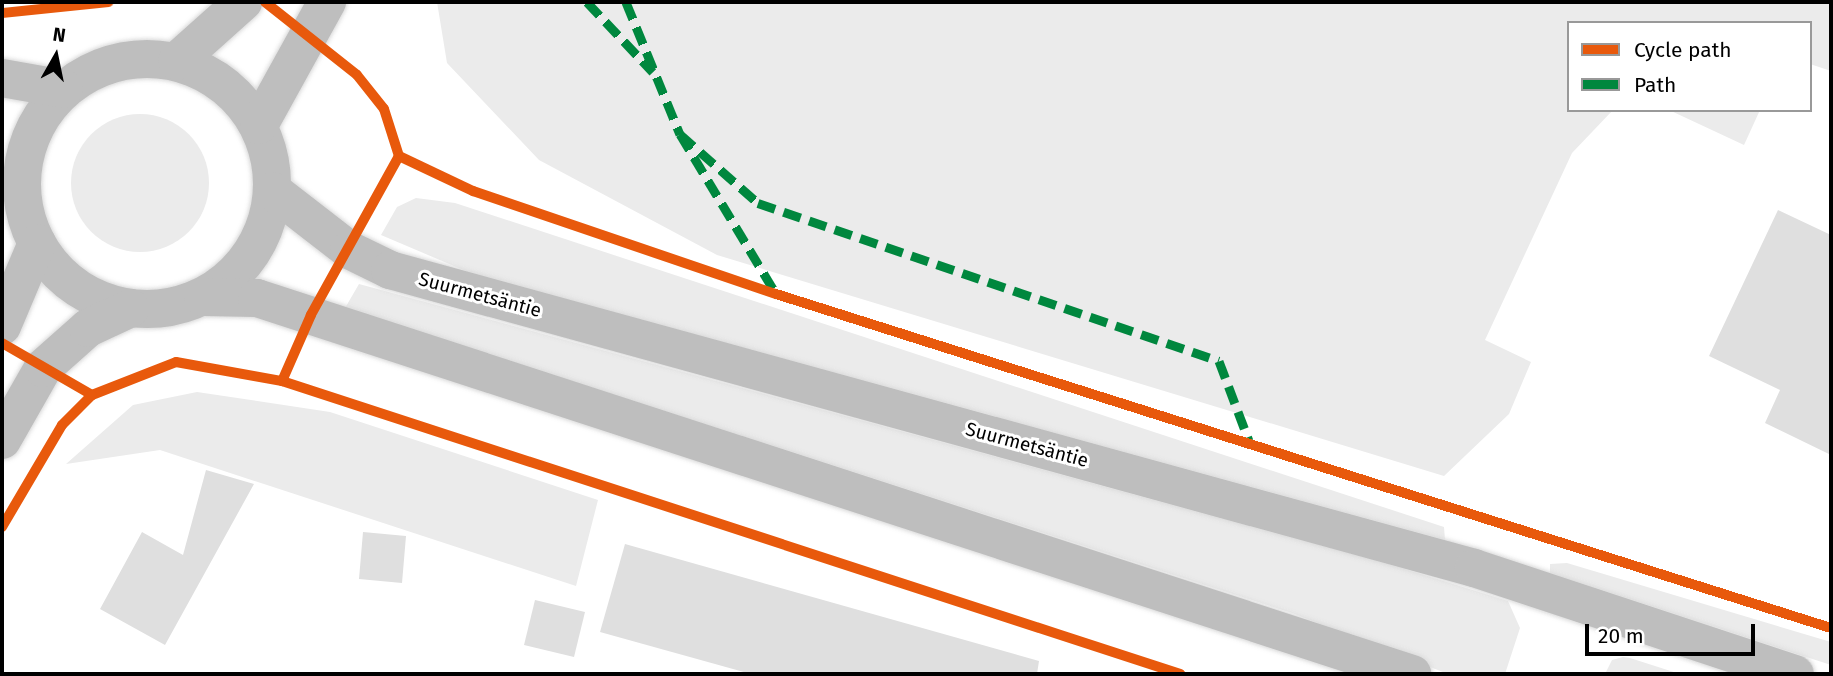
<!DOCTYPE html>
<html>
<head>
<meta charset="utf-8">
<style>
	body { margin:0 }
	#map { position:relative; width:1833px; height:676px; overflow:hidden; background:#fff; font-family:"Fira Sans",sans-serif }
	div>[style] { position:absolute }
	.green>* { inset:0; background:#ebebeb }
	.round { border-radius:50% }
	.building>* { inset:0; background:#dfdfdf }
	.roads { filter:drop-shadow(0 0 2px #dbdbdb) drop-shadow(0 0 2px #dbdbdb) }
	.major>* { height:38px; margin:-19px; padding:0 19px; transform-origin:19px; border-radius:19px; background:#bebebe }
	.major>.ring { margin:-19px; padding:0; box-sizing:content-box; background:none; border:38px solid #bebebe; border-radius:50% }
	.quiet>* { height:9px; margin-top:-4.5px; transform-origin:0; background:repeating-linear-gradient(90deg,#00873e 0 18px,transparent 0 27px) }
	.cycleway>* { height:10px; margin:-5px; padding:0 5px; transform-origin:5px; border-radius:5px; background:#e8590c }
	span { translate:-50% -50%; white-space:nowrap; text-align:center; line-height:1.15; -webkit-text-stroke:6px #fff; paint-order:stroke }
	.street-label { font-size:19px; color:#000 }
	.frame { position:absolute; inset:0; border:4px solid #000; pointer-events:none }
	.legend { position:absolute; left:1567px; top:21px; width:245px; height:91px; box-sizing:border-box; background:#fff; border:2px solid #999; margin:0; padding:9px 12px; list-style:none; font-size:21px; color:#000 }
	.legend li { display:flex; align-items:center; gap:14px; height:35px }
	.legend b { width:35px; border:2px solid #999 }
	.north { position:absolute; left:21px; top:21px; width:70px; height:70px; -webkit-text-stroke:5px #fff; paint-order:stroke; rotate:9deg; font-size:19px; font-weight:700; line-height:28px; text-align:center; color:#000 }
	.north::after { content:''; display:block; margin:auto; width:24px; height:32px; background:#000; clip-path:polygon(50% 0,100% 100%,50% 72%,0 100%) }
	.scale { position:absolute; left:1585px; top:624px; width:170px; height:32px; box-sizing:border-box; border:4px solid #000; border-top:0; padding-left:9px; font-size:21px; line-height:24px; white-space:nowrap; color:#000; -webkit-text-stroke:5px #fff; paint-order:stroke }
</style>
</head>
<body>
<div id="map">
	<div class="green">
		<div style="clip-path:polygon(437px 2px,1831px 2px,1831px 71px,1810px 64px,1810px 23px,1569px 23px,1569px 110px,1613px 110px,1572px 153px,1485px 340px,1531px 362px,1509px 414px,1444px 476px,717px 255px,539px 160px,447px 63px)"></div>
		<div style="clip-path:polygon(1669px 110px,1760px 110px,1744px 145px)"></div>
		<div class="round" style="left:71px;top:114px;width:138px;height:138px"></div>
		<div style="clip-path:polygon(416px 198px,455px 203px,1444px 527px,1445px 540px,468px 272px,381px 235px,397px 207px)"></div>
		<div style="clip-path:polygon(359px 284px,1382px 562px,1508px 601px,1520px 628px,1505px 674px,1448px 674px,1292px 613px,345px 308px)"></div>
		<div style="clip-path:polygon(197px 392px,330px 412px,598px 500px,576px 586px,160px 450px,66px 464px,133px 405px)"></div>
		<div style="clip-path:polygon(1567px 563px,1831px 642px,1831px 665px,1550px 573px,1550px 564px)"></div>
		<div style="clip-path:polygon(1623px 657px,1630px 658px,1680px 674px,1605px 674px,1612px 660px)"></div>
	</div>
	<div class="building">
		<div style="clip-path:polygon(1778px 210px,1831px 235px,1831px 455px,1765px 423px,1780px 390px,1709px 356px)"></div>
		<div style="clip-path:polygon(206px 470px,254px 484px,165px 645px,100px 609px,142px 532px,183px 555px)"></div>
		<div style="clip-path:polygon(363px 532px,406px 536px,402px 583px,359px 579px)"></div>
		<div style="clip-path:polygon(625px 544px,1039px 661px,1037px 674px,751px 674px,600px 632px)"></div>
		<div style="clip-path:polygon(535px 600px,585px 612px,574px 657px,524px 645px)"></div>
	</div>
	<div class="roads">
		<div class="major">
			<div class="ring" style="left:22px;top:59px;width:212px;height:212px"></div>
			<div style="left:177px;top:61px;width:89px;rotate:-41.8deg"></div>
			<div style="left:2px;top:78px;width:63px;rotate:10.1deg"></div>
			<div style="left:259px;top:125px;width:141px;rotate:-61.1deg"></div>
			<div style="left:273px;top:191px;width:96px;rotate:37.8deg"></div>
			<div style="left:349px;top:250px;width:46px;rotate:26deg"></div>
			<div style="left:390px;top:270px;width:1124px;rotate:15.37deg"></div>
			<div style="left:1474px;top:568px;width:338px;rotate:18.3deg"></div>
			<div style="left:203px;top:297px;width:54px;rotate:1.1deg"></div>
			<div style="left:257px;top:298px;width:1215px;rotate:18.03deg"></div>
			<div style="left:2px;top:326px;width:90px;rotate:-67.1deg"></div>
			<div style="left:2px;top:440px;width:83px;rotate:-60.3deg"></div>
			<div style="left:43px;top:368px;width:60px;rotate:-41.6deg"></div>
			<div style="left:88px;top:328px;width:47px;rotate:-24.9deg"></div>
		</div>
	</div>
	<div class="quiet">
		<div style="left:587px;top:2px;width:96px;rotate:46.7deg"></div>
		<div style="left:626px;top:2px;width:143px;rotate:67.8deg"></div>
		<div style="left:680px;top:134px;width:187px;rotate:59deg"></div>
		<div style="left:680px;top:134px;width:104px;rotate:41.5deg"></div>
		<div style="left:758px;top:203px;width:487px;rotate:18.9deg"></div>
		<div style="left:1219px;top:361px;width:85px;rotate:69.4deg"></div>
	</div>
	<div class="cycleway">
		<div style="left:265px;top:2px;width:117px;rotate:38.4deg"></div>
		<div style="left:357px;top:75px;width:43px;rotate:51.5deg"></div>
		<div style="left:384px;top:109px;width:49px;rotate:72.3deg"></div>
		<div style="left:399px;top:156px;width:182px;rotate:119deg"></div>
		<div style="left:311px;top:315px;width:72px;rotate:113.7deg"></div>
		<div style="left:2px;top:13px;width:107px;rotate:-5.9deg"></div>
		<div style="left:399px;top:156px;width:82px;rotate:25.3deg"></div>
		<div style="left:473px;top:191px;width:320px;rotate:18.8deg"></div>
		<div style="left:776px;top:294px;width:1107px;rotate:17.57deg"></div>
		<div style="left:2px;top:343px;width:104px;rotate:30deg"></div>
		<div style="left:92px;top:395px;width:90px;rotate:-21.4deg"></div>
		<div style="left:176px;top:362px;width:108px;rotate:10.2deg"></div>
		<div style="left:282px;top:381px;width:945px;rotate:18.07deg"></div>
		<div style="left:2px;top:527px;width:118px;rotate:-59.5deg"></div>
		<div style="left:62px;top:425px;width:42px;rotate:-45deg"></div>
	</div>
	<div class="street-label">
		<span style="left:480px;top:295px;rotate:15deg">Suurmetsäntie</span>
		<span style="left:1027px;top:445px;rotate:15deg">Suurmetsäntie</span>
	</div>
	<div class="frame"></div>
	<ul class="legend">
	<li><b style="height:9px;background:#e8590c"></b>Cycle path</li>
	<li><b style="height:9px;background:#00873e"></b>Path</li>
	</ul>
	<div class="north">N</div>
	<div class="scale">20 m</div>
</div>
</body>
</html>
